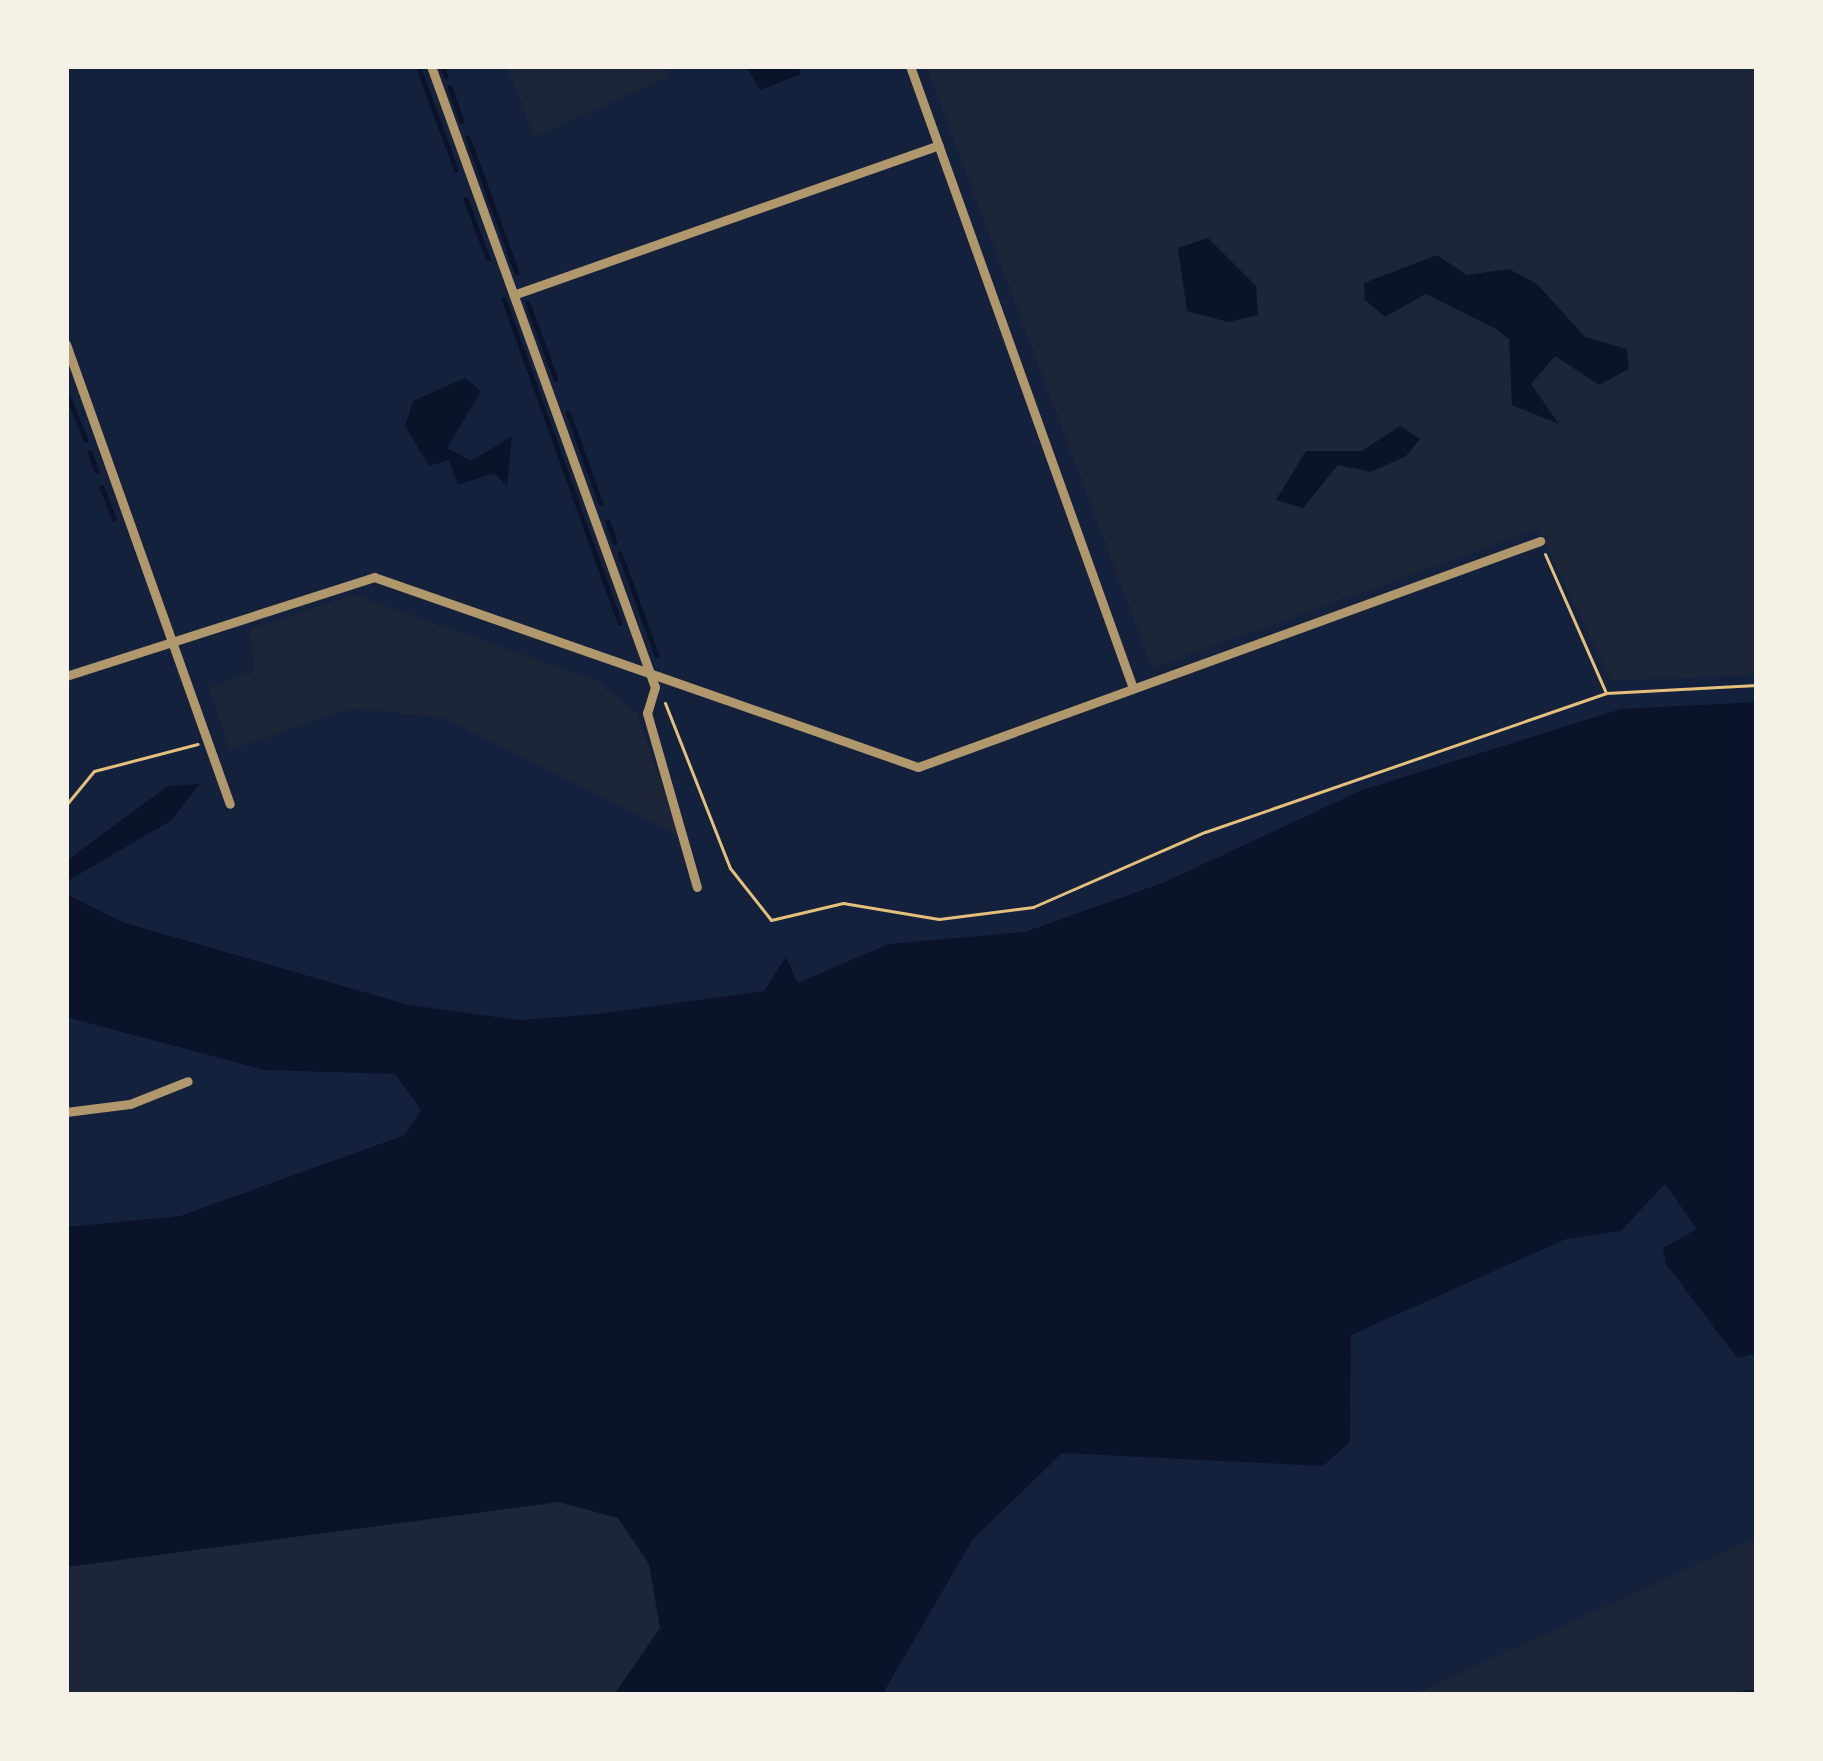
<!DOCTYPE html>
<html>
<head>
<meta charset="utf-8">
<style>
	body { margin:0 }
	#map { position:relative; width:1823px; height:1761px; overflow:hidden; background:#14213d; font-family:"PT Sans Narrow",sans-serif }
	div>[style] { position:absolute }
	.green>* { inset:0; background:#1d2539 }
	.water>* { inset:0; background:#0b132b }
	.stream>* { height:4.5px; margin:-2.25px; padding:0 2.25px; transform-origin:2.25px; border-radius:2.25px; background:#0b132b }
	.path>* { height:3px; margin:-1.5px; padding:0 1.5px; transform-origin:1.5px; border-radius:1.5px; background:#e5c07b }
	.minor>* { height:9px; margin:-4.5px; padding:0 4.5px; transform-origin:4.5px; border-radius:4.5px; background:#b1986c }
	span { translate:-50% -50%; white-space:nowrap; text-align:center; line-height:1.15; -webkit-text-stroke:9px #f6f1e7; paint-order:stroke }
	.frame { position:absolute; inset:0; border:69px solid #f6f1e7; pointer-events:none }
</style>
</head>
<body>
<div id="map">
	<div class="green">
		<div style="clip-path:polygon(507px 66px,664px 66px,668px 77px,534px 137px)"></div>
		<div style="clip-path:polygon(926px 66px,1757px 66px,1757px 675px,1611px 681px,1538px 529px,1152px 668px)"></div>
		<div style="clip-path:polygon(355px 595px,597px 681px,637px 713px,679px 836px,444px 718px,352px 708px,230px 750px,209px 688px,254px 671px,251px 629px)"></div>
		<div style="clip-path:polygon(559px 1502px,618px 1518px,649px 1564px,661px 1628px,614px 1695px,66px 1695px,66px 1567px)"></div>
		<div style="clip-path:polygon(1757px 1537px,1757px 1695px,1413px 1695px)"></div>
	</div>
	<div class="water">
		<div style="clip-path:polygon(746px 66px,798px 66px,801px 74px,760px 90px)"></div>
		<div style="clip-path:polygon(1208px 238px,1256px 286px,1258px 315px,1228px 322px,1187px 311px,1178px 248px)"></div>
		<div style="clip-path:polygon(1437px 255px,1467px 275px,1509px 269px,1537px 284px,1585px 337px,1627px 349px,1629px 369px,1599px 385px,1555px 356px,1531px 384px,1559px 424px,1512px 405px,1509px 339px,1496px 329px,1426px 294px,1385px 317px,1365px 300px,1364px 283px)"></div>
		<div style="clip-path:polygon(465px 378px,481px 391px,447px 448px,471px 461px,512px 436px,507px 487px,494px 473px,458px 485px,449px 460px,429px 466px,405px 426px,413px 401px)"></div>
		<div style="clip-path:polygon(1400px 426px,1420px 439px,1406px 456px,1371px 472px,1338px 465px,1303px 508px,1276px 500px,1306px 451px,1362px 451px)"></div>
		<div style="clip-path:polygon(1757px 702px,1757px 1353px,1737px 1358px,1666px 1264px,1663px 1248px,1697px 1229px,1665px 1184px,1621px 1231px,1566px 1239px,1351px 1335px,1350px 1442px,1323px 1466px,1062px 1453px,973px 1539px,882px 1695px,614px 1695px,660px 1628px,649px 1564px,618px 1518px,559px 1502px,66px 1567px,66px 1227px,180px 1216px,405px 1135px,421px 1110px,395px 1074px,264px 1070px,66px 1017px,66px 894px,122px 922px,409px 1005px,520px 1020px,597px 1014px,764px 991px,786px 957px,798px 983px,889px 944px,1025px 932px,1165px 882px,1362px 790px,1621px 709px)"></div>
		<div style="clip-path:polygon(200px 784px,172px 820px,66px 882px,66px 861px,168px 786px)"></div>
	</div>
	<div class="stream">
		<div style="left:418px;top:66px;width:110px;rotate:69.7deg"></div>
		<div style="left:442px;top:66px;width:11px;rotate:68deg"></div>
		<div style="left:450px;top:87px;width:36px;rotate:71deg"></div>
		<div style="left:468px;top:137px;width:144px;rotate:70.1deg"></div>
		<div style="left:466px;top:199px;width:63px;rotate:69.6deg"></div>
		<div style="left:504px;top:299px;width:344px;rotate:70.3deg"></div>
		<div style="left:528px;top:303px;width:81px;rotate:69.8deg"></div>
		<div style="left:69px;top:398px;width:45px;rotate:68deg"></div>
		<div style="left:568px;top:412px;width:97px;rotate:70.1deg"></div>
		<div style="left:90px;top:452px;width:20px;rotate:70deg"></div>
		<div style="left:102px;top:487px;width:34px;rotate:69deg"></div>
		<div style="left:608px;top:521px;width:22px;rotate:72deg"></div>
		<div style="left:620px;top:553px;width:109px;rotate:70.1deg"></div>
		<div style="left:1730px;top:1695px;width:27px;rotate:-8deg"></div>
	</div>
	<div class="path">
		<div style="left:1545px;top:554px;width:152px;rotate:66.3deg"></div>
		<div style="left:665px;top:703px;width:177px;rotate:68.5deg"></div>
		<div style="left:730px;top:868px;width:66px;rotate:51.7deg"></div>
		<div style="left:771px;top:920px;width:74px;rotate:-13.3deg"></div>
		<div style="left:843px;top:903px;width:97px;rotate:9.5deg"></div>
		<div style="left:939px;top:919px;width:95px;rotate:-7.3deg"></div>
		<div style="left:1033px;top:907px;width:188px;rotate:-23.6deg"></div>
		<div style="left:1205px;top:832px;width:424px;rotate:-19.1deg"></div>
		<div style="left:1606px;top:693px;width:151px;rotate:-3deg"></div>
		<div style="left:66px;top:805px;width:44px;rotate:-50.5deg"></div>
		<div style="left:94px;top:771px;width:107px;rotate:-14.6deg"></div>
	</div>
	<div class="minor">
		<div style="left:431px;top:66px;width:660px;rotate:70.17deg"></div>
		<div style="left:655px;top:687px;width:27px;rotate:107deg"></div>
		<div style="left:647px;top:713px;width:181px;rotate:74deg"></div>
		<div style="left:910px;top:66px;width:661px;rotate:70.28deg"></div>
		<div style="left:516px;top:294px;width:448px;rotate:-19.4deg"></div>
		<div style="left:66px;top:344px;width:488px;rotate:70.4deg"></div>
		<div style="left:66px;top:676px;width:324px;rotate:-17.8deg"></div>
		<div style="left:374px;top:577px;width:576px;rotate:19.25deg"></div>
		<div style="left:918px;top:767px;width:662px;rotate:-19.97deg"></div>
		<div style="left:66px;top:1112px;width:64px;rotate:-7.1deg"></div>
		<div style="left:130px;top:1104px;width:62px;rotate:-21.6deg"></div>
	</div>
	<div class="frame"></div>
</div>
</body>
</html>
